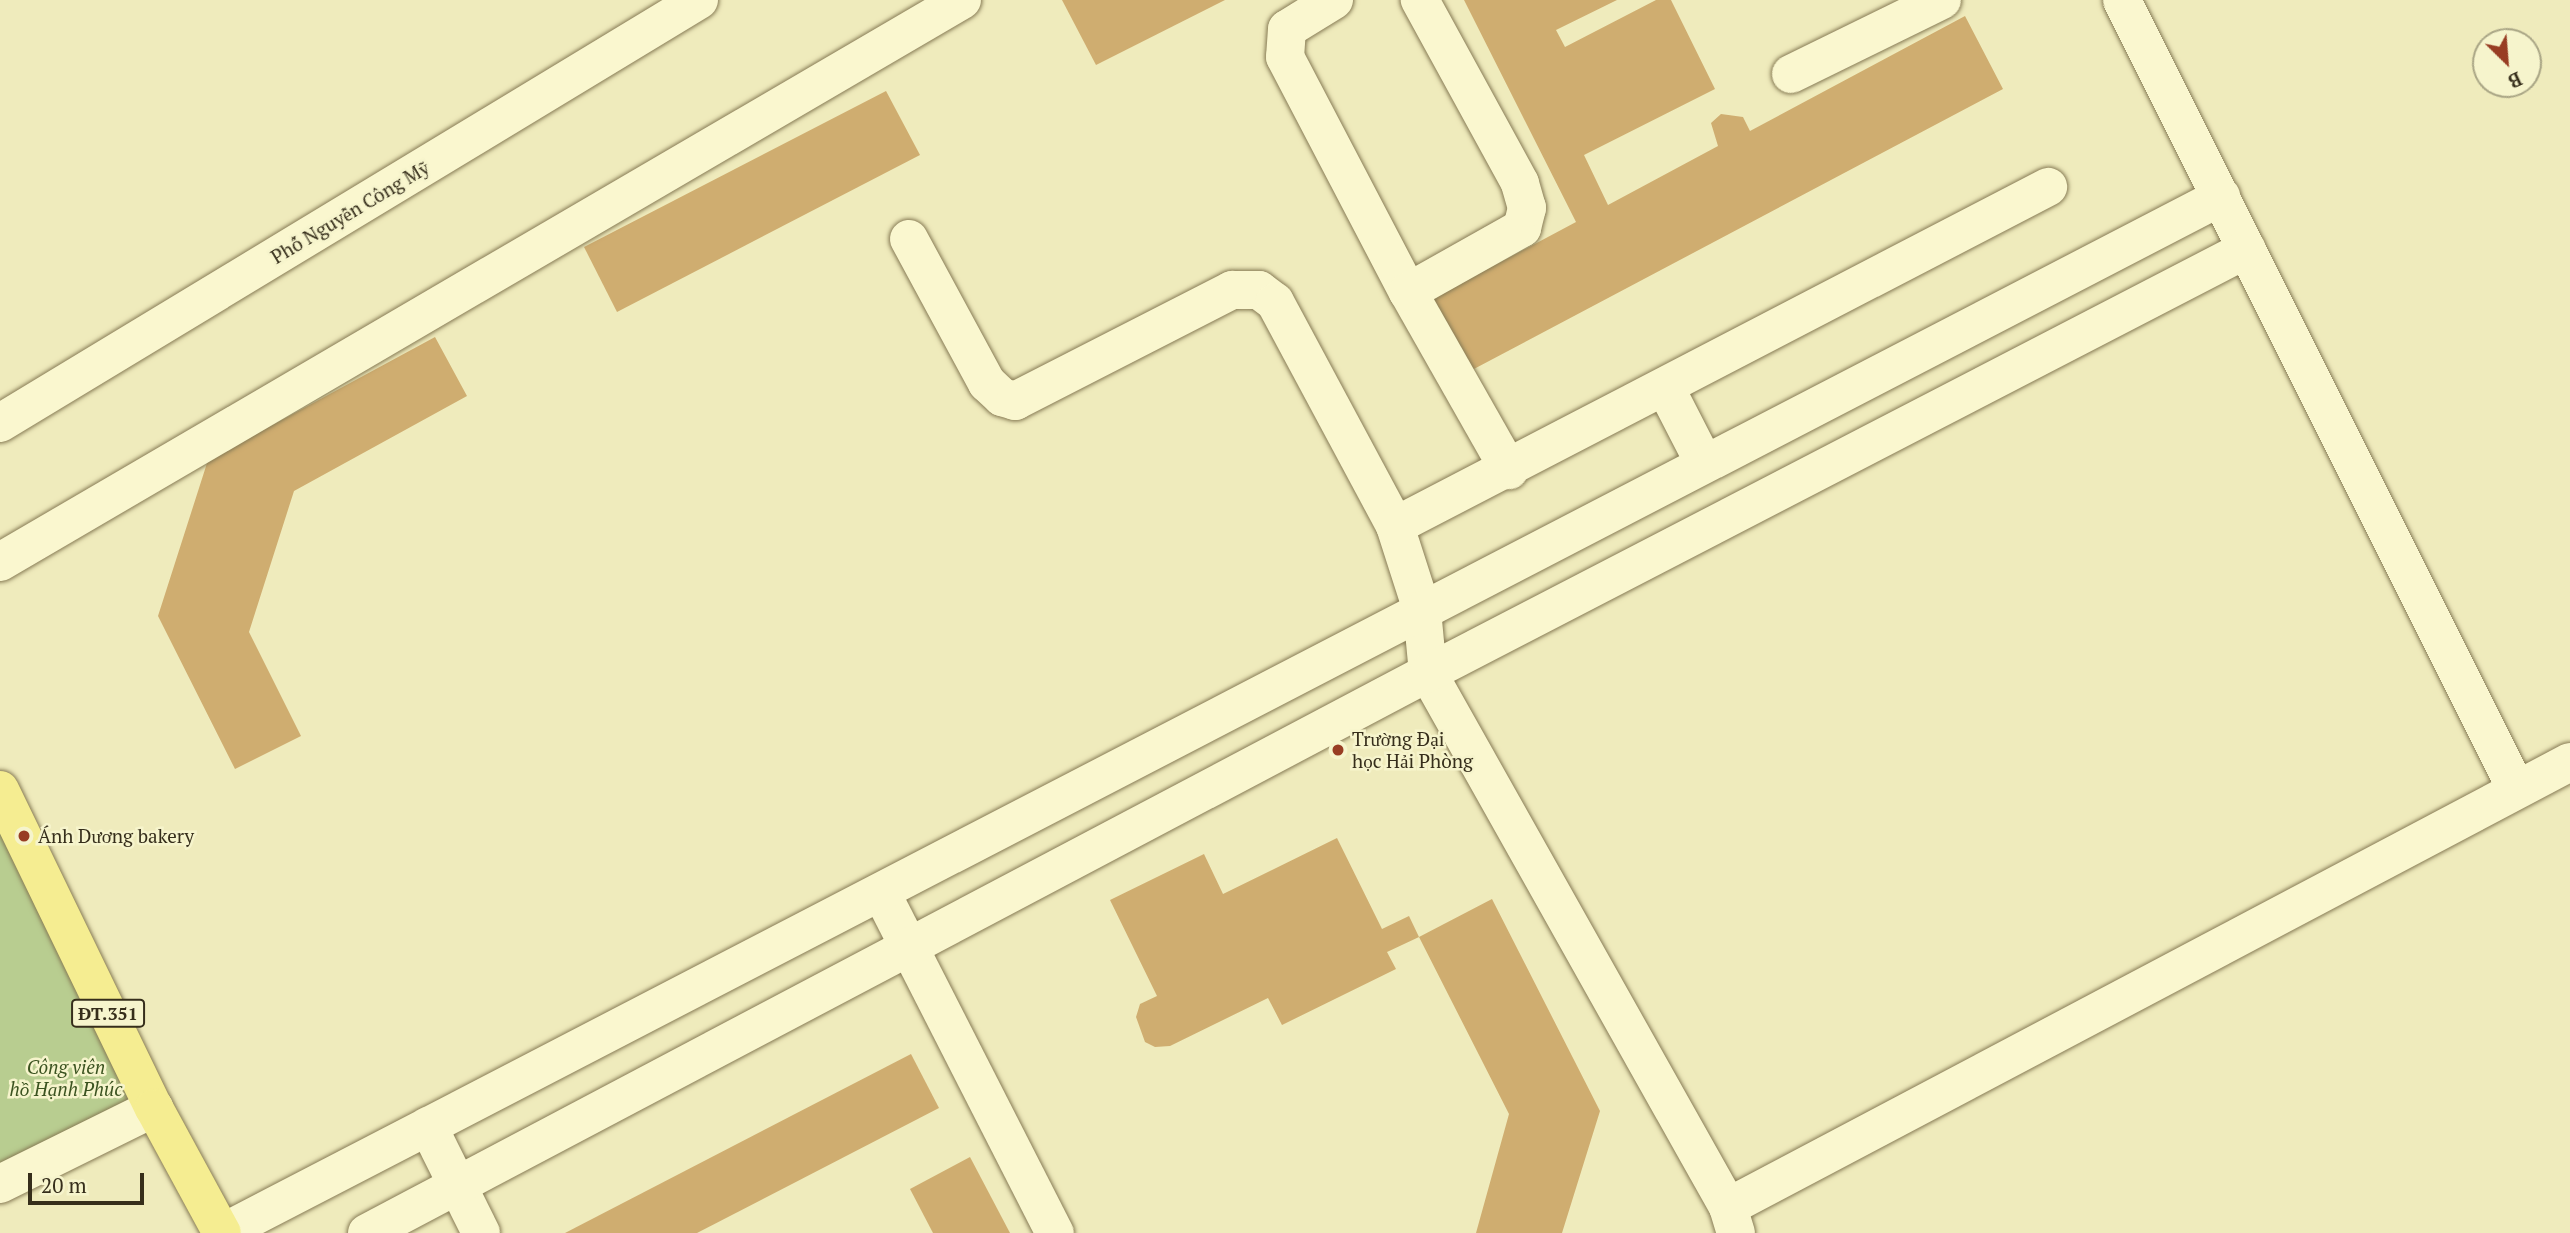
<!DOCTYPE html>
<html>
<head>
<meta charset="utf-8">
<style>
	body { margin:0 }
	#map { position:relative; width:2570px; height:1233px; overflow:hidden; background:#efebbc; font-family:"PT Serif",serif }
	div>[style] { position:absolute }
	.green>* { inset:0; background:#b8cd90 }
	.building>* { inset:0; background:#cfad70 }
	.roads { filter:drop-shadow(0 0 2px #877b55) drop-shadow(0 0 2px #877b55) }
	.minor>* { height:38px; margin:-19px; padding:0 19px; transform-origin:19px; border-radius:19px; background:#faf7cf }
	.major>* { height:38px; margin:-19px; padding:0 19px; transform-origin:19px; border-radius:19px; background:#f5ed91 }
	.dots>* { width:19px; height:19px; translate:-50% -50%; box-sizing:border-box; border:4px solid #f6f4cc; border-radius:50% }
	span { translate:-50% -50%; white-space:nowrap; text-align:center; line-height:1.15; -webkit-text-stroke:5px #f6f4cc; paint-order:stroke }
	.shield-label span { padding:2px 5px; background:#f6f4cc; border:2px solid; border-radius:5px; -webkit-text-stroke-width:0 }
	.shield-label { font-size:18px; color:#362e1b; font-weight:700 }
	.street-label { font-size:19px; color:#362e1b }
	.poi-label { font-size:19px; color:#362e1b }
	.left { translate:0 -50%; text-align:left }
	.park-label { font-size:19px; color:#3b5320; font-style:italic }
	.north { position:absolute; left:2472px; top:28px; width:70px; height:70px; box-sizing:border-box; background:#f6f4cc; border:2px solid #a9a585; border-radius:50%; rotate:155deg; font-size:19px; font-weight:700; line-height:28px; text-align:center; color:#362e1b }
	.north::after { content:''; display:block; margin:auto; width:24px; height:32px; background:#983d23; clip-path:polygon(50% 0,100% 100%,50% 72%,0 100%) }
	.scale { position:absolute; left:28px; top:1173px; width:116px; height:32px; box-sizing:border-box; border:4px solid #362e1b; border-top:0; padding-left:9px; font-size:21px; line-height:24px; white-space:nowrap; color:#362e1b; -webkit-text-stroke:5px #f6f4cc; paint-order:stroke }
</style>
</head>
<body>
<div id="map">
	<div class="green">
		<div style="clip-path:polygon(0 799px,154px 1108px,0 1186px)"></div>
	</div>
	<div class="building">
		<div style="clip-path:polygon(1062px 0,1225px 0,1096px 65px)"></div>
		<div style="clip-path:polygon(1464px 0,1617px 0,1556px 30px,1565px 47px,1656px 0,1671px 0,1715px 89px,1584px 155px,1608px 205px,1718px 146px,1711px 123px,1721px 114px,1743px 117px,1750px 131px,1965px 16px,2003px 89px,1472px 370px,1433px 298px,1576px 222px)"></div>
		<div style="clip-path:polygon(886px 91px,920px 155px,617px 312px,584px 247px)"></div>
		<div style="clip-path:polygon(435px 337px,467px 396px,294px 491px,249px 632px,301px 736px,235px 769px,158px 616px,208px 460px)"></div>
		<div style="clip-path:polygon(1337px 838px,1382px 929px,1409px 916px,1419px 937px,1387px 952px,1396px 969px,1282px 1025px,1268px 998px,1170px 1046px,1155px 1047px,1145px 1042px,1136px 1017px,1140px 1004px,1157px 996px,1110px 900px,1204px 854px,1223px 894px)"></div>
		<div style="clip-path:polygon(1492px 899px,1600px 1111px,1562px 1233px,1476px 1233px,1509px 1114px,1419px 937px)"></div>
		<div style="clip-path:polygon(911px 1054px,939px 1108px,697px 1233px,565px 1233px)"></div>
		<div style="clip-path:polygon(970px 1157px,1010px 1233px,933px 1233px,910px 1189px)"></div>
	</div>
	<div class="roads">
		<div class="minor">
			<div style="left:1334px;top:0;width:55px;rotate:148.3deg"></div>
			<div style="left:1287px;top:29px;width:28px;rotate:94deg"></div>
			<div style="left:1285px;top:57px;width:265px;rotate:62.4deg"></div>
			<div style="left:1408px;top:292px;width:205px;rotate:60.4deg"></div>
			<div style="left:2122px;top:0;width:882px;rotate:63.46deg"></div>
			<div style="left:1791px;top:74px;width:168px;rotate:-26.1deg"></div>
			<div style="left:909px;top:239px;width:164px;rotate:61.6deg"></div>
			<div style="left:987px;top:383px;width:21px;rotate:43deg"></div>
			<div style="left:1002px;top:397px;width:14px;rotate:17deg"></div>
			<div style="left:1015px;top:401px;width:244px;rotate:-27.1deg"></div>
			<div style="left:1232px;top:290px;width:27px"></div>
			<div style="left:1259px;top:290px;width:20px;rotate:37deg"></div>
			<div style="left:1275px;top:302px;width:254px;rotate:61.8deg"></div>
			<div style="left:1395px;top:526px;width:88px;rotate:72.2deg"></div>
			<div style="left:1422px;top:610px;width:63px;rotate:84.6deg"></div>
			<div style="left:1428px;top:673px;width:612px;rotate:60.67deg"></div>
			<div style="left:1728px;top:1207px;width:27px;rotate:73deg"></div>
			<div style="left:1408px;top:292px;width:131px;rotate:-29.3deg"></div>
			<div style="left:1522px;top:228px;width:21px;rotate:-76deg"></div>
			<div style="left:1527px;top:208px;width:26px;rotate:-106deg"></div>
			<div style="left:1520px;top:183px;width:209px;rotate:-118.7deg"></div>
			<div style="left:1665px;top:387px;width:85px;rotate:62.8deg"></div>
			<div style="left:0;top:423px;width:817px;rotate:-31.18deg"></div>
			<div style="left:1395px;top:526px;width:736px;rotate:-27.44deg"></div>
			<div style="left:0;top:562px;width:1114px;rotate:-30.29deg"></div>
			<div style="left:881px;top:892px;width:383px;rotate:63deg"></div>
			<div style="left:428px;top:1126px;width:119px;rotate:63.6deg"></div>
			<div style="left:0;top:1184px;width:172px;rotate:-26.3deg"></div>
			<div style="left:1728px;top:1207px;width:952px;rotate:-27.86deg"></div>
			<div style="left:222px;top:1233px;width:2252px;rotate:-27.4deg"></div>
			<div style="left:367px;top:1233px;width:1200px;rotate:-27.83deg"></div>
			<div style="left:1428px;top:673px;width:922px;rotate:-27.37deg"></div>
		</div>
		<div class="major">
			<div style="left:0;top:790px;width:353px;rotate:64.2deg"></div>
			<div style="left:154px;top:1108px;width:142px;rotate:61.5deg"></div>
		</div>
	</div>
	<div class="dots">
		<div style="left:1338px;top:750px;background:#983d23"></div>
		<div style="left:24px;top:836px;background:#983d23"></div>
	</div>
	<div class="shield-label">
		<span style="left:108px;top:1013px">ĐT.351</span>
	</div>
	<div class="street-label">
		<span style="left:350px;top:212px;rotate:-31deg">Phố Nguyễn Công Mỹ</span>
	</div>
	<div class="poi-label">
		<span class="left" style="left:1352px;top:750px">Trường Đại<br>học Hải Phòng</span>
		<span class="left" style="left:38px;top:836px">Ánh Dương bakery</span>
	</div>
	<div class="park-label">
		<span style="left:66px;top:1078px">Công viên<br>hồ Hạnh Phúc</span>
	</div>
	<div class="north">B</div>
	<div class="scale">20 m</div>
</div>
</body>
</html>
